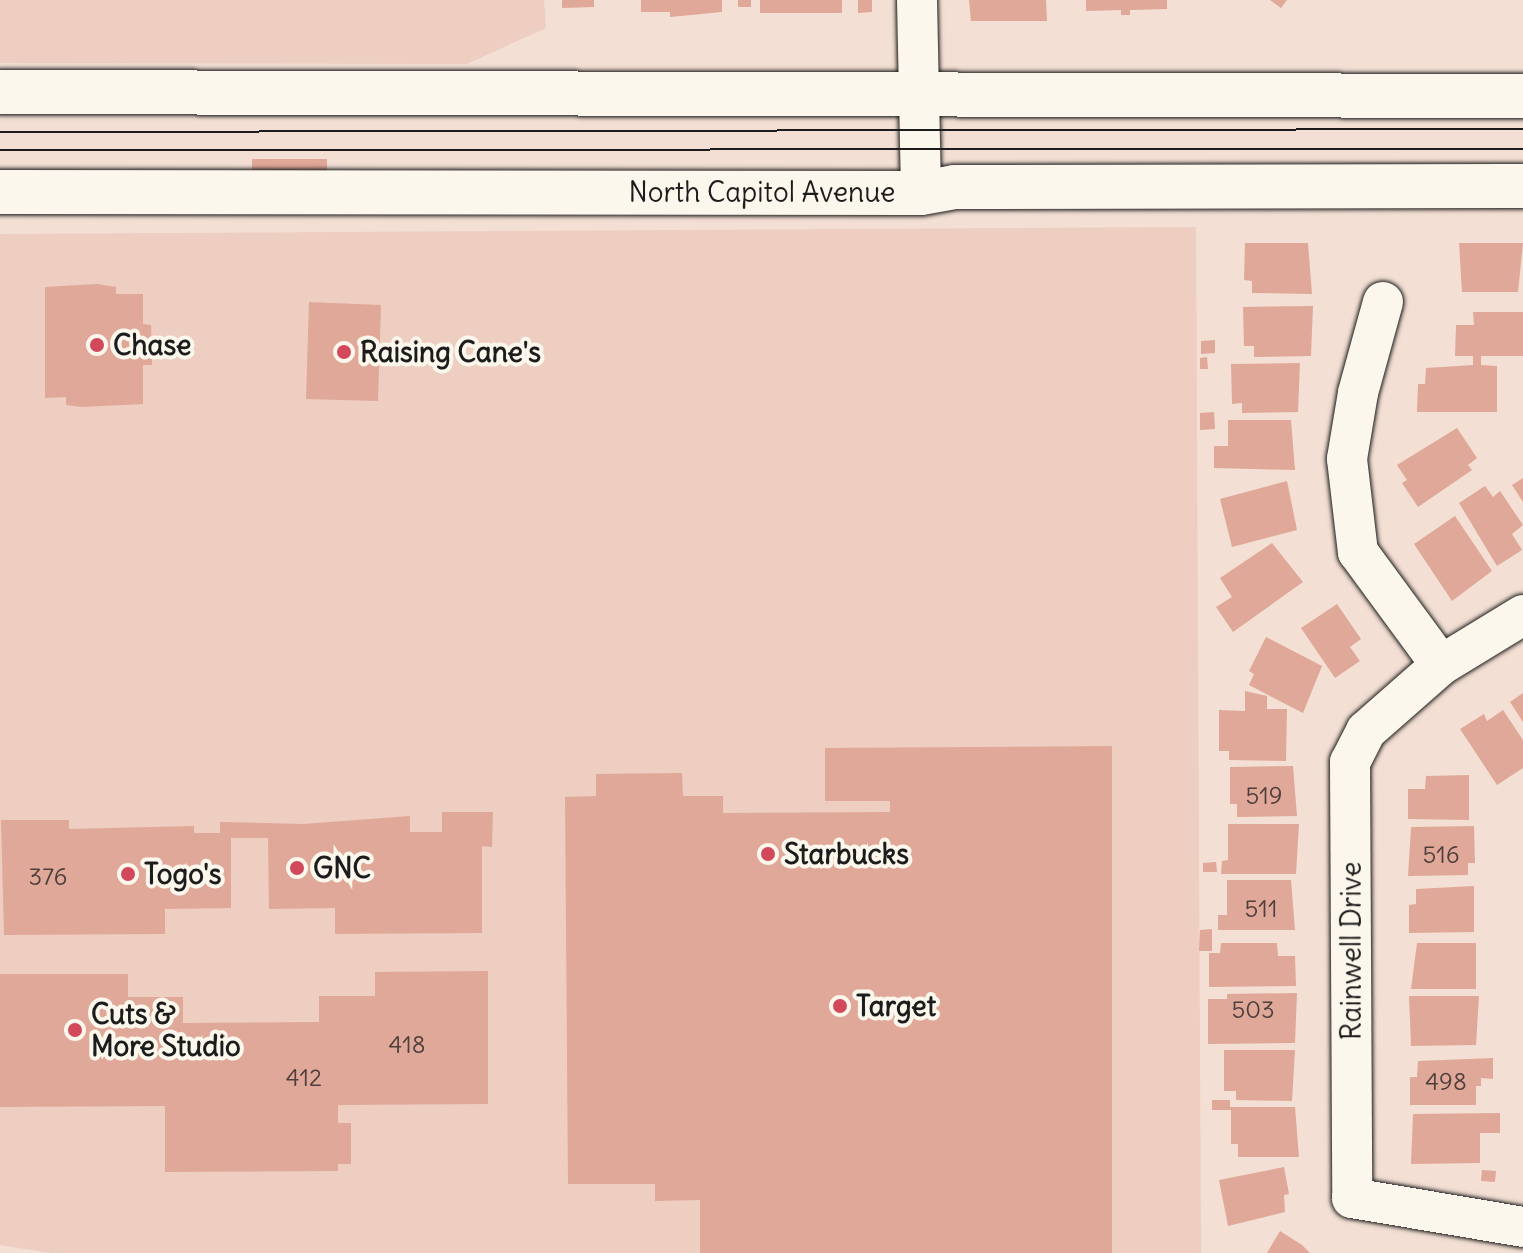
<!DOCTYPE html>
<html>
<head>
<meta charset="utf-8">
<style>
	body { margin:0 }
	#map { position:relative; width:1523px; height:1253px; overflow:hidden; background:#f3dfd3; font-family:Delius,sans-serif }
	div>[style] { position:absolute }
	.built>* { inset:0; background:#edcec1 }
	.building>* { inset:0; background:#e0a898 }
	.roads { filter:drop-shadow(0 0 2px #1c1c1c) drop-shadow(0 0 2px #1c1c1c) }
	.minor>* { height:40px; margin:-20px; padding:0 20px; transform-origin:20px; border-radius:20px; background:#fbf7ec }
	.major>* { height:44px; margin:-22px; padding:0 22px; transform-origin:22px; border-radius:22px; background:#fbf7ec }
	.tram>* { height:2px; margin:-1px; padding:0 1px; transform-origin:1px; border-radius:1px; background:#1c1c1c }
	.dots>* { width:22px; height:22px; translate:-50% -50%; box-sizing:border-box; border:4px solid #fbf7ec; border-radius:50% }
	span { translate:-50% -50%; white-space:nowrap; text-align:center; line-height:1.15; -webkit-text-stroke:8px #fbf7ec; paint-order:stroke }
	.number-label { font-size:24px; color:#4d3f3b }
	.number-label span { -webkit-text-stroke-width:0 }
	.street-label { font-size:28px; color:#1c1c1c }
	.poi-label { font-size:28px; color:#1c1c1c; font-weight:700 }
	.left { translate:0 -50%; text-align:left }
</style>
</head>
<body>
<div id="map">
	<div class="built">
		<div style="clip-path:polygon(0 0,544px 0,546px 28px,467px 64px,0 63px)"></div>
		<div style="clip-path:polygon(1196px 227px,1201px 1253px,51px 1253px,0 1245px,0 234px)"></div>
	</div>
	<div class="building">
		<div style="clip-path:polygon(562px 0,594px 0,594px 7px,562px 8px)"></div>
		<div style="clip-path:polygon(641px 0,722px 0,722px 12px,670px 17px,670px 12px,641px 12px)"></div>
		<div style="clip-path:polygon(738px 0,751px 0,751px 7px,738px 7px)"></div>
		<div style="clip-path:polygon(760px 0,842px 0,842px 13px,760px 13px)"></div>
		<div style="clip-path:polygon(858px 0,872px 0,872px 12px,858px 13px)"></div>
		<div style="clip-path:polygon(969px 0,1046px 0,1047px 21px,971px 21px)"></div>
		<div style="clip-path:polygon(1086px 0,1167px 0,1167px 9px,1130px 10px,1130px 15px,1121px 15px,1121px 10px,1086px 11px)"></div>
		<div style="clip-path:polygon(1270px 0,1287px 0,1281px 8px)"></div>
		<div style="clip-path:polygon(252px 159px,327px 159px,327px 172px,252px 171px)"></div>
		<div style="clip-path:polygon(1245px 243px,1308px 243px,1312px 294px,1252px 293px,1252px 281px,1244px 280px)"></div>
		<div style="clip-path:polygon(1459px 243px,1523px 243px,1518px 292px,1462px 292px)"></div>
		<div style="clip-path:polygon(97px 284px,116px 287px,116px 294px,143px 294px,143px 324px,151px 325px,152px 365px,143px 365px,143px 404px,82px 407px,66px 405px,66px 397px,45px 398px,45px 287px)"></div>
		<div style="clip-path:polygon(309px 302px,381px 305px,378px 401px,306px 399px)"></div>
		<div style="clip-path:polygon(1313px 306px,1311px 356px,1254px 357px,1254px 346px,1244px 346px,1243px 307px)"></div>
		<div style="clip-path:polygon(1473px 312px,1523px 312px,1523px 356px,1481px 356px,1481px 365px,1497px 366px,1497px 412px,1417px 412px,1418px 384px,1425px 384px,1426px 368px,1473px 365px,1473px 356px,1455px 356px,1456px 325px,1474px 325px)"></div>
		<div style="clip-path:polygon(1215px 340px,1215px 353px,1201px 354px,1201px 341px)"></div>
		<div style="clip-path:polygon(1207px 357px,1208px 369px,1200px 369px,1200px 358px)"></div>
		<div style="clip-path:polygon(1300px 363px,1298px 412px,1242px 413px,1242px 403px,1232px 404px,1231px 364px)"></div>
		<div style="clip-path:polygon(1214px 412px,1215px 429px,1200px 430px,1200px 413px)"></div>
		<div style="clip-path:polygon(1228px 420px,1291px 420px,1295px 470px,1214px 468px,1214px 446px,1228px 446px)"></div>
		<div style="clip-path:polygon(1457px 428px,1477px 458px,1468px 465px,1472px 470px,1418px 507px,1402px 483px,1407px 480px,1397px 465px)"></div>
		<div style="clip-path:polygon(1523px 478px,1523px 502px,1512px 485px)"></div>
		<div style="clip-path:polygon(1287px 481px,1297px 530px,1232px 547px,1220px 499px)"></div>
		<div style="clip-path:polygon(1485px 486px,1493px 497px,1500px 491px,1523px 525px,1512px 534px,1522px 550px,1497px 566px,1459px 503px)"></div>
		<div style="clip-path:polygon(1455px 516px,1492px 571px,1452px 601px,1414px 544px)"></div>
		<div style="clip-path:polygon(1272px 543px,1303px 582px,1233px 632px,1216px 607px,1232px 597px,1220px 578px)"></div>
		<div style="clip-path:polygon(1337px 604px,1361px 639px,1350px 647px,1360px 661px,1335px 678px,1301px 628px)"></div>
		<div style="clip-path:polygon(1266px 637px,1322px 666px,1303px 713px,1249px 685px,1254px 674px,1249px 671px)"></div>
		<div style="clip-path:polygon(1245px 691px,1267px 696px,1267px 709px,1287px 709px,1286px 761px,1229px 760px,1229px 751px,1219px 751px,1219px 710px,1245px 711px)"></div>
		<div style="clip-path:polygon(1523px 693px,1523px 722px,1510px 702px)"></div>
		<div style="clip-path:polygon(1503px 710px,1523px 740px,1523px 768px,1497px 785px,1460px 729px,1484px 714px,1487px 721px)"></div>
		<div style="clip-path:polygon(1112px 746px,1112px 1253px,700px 1253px,700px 1200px,655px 1201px,655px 1184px,568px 1184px,565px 797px,596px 796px,596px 774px,682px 773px,683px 796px,723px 796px,723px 813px,890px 812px,890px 801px,825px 801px,825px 748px)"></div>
		<div style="clip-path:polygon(1293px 766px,1297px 816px,1237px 817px,1237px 804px,1230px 804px,1230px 767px)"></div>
		<div style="clip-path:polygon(1469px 775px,1469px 820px,1408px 819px,1408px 789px,1425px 789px,1426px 776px)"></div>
		<div style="clip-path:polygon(442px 812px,493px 812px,492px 847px,482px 846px,482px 933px,335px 934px,335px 908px,269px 909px,268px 838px,231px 838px,231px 908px,165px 909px,165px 934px,4px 935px,1px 820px,69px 820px,69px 829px,194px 826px,194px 833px,220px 833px,220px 822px,303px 824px,410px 816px,410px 832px,442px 832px)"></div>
		<div style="clip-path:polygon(1228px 824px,1299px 824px,1296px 874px,1221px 874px,1222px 861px,1228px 860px)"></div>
		<div style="clip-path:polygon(1474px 826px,1475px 863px,1468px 863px,1468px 875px,1408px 876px,1411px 827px)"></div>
		<div style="clip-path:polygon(1216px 862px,1217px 872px,1203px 872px,1203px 863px)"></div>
		<div style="clip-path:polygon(1227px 880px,1291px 880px,1295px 930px,1218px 930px,1218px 915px,1227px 915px)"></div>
		<div style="clip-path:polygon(1474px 886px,1474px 932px,1409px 933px,1409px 905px,1416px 904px,1416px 889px)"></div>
		<div style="clip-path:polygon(1212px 929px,1212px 951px,1199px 951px,1200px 930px)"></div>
		<div style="clip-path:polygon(1221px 943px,1277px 943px,1278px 956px,1295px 956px,1296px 986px,1209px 987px,1209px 953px,1220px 953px)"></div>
		<div style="clip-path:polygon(1417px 943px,1476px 943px,1476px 989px,1411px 989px)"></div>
		<div style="clip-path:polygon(488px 971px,488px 1104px,338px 1105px,338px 1123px,351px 1123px,351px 1164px,338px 1164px,338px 1171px,165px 1172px,165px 1106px,0 1107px,0 974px,128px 974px,128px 997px,183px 997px,183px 1023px,319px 1022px,319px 996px,375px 996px,375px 972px)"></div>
		<div style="clip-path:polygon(1297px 993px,1295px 1043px,1208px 1044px,1208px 999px,1227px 999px,1227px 994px)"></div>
		<div style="clip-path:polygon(1409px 996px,1479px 996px,1476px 1045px,1411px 1046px)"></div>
		<div style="clip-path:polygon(1224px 1050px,1295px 1050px,1292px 1101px,1236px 1100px,1236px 1091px,1224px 1091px)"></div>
		<div style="clip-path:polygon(1493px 1058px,1493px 1079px,1481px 1078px,1481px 1086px,1476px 1086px,1476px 1105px,1410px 1105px,1410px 1077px,1417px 1077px,1418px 1061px)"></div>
		<div style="clip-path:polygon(1212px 1100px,1230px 1100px,1230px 1107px,1295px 1107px,1299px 1157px,1238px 1157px,1238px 1144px,1231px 1144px,1231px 1110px,1212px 1110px)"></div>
		<div style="clip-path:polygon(1500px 1113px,1500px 1133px,1480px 1133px,1480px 1163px,1411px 1164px,1413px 1114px)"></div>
		<div style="clip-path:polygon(1284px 1167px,1289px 1194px,1284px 1195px,1285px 1212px,1228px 1226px,1219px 1180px)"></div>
		<div style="clip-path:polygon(1482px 1170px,1496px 1171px,1495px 1182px,1481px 1181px)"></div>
		<div style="clip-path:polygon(1280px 1231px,1302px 1245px,1310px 1253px,1267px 1253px)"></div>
	</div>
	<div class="roads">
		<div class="minor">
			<div style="left:917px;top:0;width:193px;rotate:88.8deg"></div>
			<div style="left:1383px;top:302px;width:94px;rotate:105.4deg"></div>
			<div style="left:1358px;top:393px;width:67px;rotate:99.5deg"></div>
			<div style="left:1347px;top:459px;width:94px;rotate:83.3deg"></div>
			<div style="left:1358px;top:552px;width:140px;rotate:53.7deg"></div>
			<div style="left:1523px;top:615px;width:96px;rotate:148.6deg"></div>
			<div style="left:1441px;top:665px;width:100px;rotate:138.7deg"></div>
			<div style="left:1366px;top:731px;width:35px;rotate:117deg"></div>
			<div style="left:1350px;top:762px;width:436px;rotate:89.7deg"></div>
			<div style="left:1352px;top:1198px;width:173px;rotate:9.6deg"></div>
		</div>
		<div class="major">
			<div style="left:0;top:92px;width:1523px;rotate:0.15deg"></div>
			<div style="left:0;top:192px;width:921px;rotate:0.06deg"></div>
			<div style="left:921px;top:193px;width:34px;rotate:-10deg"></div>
			<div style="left:954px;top:187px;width:569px;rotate:-0.1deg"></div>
		</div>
	</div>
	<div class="tram">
		<div style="left:0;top:132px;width:1523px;rotate:-0.11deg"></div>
		<div style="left:0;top:150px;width:1523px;rotate:-0.04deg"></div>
	</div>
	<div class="dots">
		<div style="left:97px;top:345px;background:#d1495b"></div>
		<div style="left:344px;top:352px;background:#d1495b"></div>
		<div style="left:768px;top:854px;background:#d1495b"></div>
		<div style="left:297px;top:868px;background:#d1495b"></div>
		<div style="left:128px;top:874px;background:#d1495b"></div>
		<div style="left:840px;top:1006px;background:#d1495b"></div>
		<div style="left:75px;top:1030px;background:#d1495b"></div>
	</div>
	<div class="number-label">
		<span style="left:1264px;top:796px">519</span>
		<span style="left:1441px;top:855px">516</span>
		<span style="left:48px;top:877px">376</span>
		<span style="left:1261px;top:909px">511</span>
		<span style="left:1253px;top:1010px">503</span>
		<span style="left:407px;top:1045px">418</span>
		<span style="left:304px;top:1078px">412</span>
		<span style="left:1446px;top:1082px">498</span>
	</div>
	<div class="street-label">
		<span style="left:762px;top:192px">North Capitol Avenue</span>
		<span style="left:1351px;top:951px;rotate:-90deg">Rainwell Drive</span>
	</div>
	<div class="poi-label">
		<span class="left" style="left:113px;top:345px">Chase</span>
		<span class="left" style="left:360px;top:352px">Raising Cane's</span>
		<span class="left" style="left:784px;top:854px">Starbucks</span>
		<span class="left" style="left:313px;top:868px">GNC</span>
		<span class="left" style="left:144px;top:874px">Togo's</span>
		<span class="left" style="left:856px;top:1006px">Target</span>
		<span class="left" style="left:91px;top:1030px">Cuts &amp;<br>More Studio</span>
	</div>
</div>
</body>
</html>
